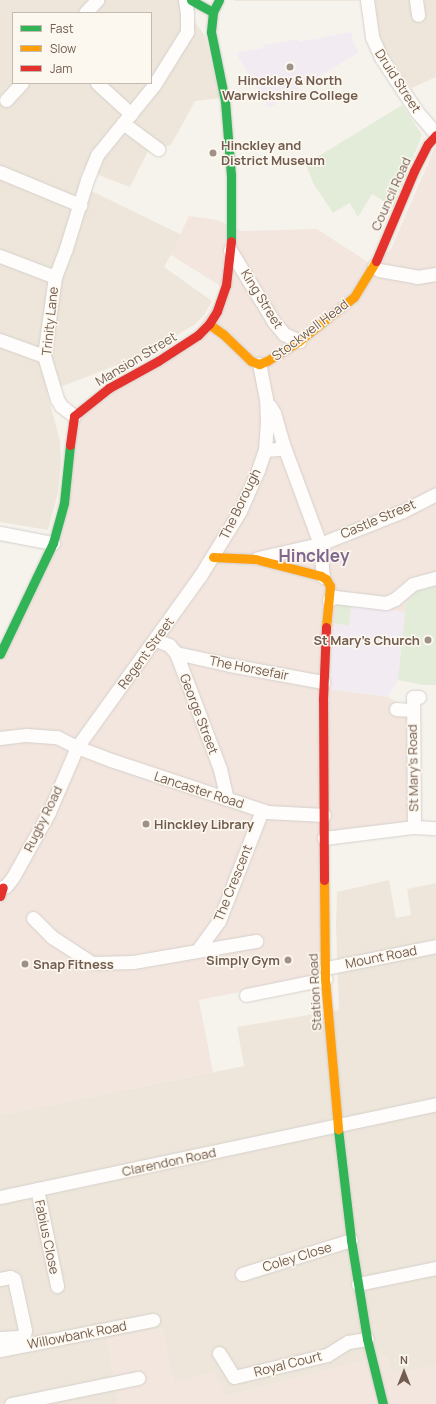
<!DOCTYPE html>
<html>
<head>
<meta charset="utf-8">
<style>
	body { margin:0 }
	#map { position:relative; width:436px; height:1404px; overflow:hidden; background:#f6f3ed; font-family:Manrope,sans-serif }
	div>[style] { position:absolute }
	.residential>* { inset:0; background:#eee6db }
	.commercial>* { inset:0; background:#f3e6df }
	.education>* { inset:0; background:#f3ebf2 }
	.green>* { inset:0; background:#e3ecd9 }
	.roads { filter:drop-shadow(0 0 1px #d5d0cb) drop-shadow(0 0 1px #d5d0cb) }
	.street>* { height:13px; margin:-6.5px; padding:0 6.5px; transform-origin:6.5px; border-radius:6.5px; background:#fefdfc }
	.fast>* { height:9px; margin:-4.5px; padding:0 4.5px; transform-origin:4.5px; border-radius:4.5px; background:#30b455 }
	.slow>* { height:9px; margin:-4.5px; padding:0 4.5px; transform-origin:4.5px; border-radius:4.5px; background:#ff9f0a }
	.jam>* { height:9px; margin:-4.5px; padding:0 4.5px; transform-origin:4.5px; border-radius:4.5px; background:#e5322d }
	.dots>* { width:11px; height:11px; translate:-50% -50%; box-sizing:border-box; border:2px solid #fdf8ef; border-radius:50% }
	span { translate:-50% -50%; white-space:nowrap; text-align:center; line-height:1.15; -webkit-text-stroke:3px #fdf8ef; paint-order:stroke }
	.poi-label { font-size:13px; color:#725c4f; font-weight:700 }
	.left { translate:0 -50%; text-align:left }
	.right { translate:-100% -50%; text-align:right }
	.street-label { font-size:13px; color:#725c4f }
	.district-label { font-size:17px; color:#81678d; font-weight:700 }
	.legend { position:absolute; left:12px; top:12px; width:140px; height:72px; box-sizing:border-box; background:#fdf8ef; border:1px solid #c5baaf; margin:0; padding:5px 7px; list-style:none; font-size:12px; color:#725c4f }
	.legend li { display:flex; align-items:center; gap:8px; height:20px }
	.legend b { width:20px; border:1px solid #c5baaf }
	.north { position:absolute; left:384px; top:1352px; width:40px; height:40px; -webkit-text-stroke:3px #fdf8ef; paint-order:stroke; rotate:0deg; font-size:11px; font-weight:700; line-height:16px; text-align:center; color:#725c4f }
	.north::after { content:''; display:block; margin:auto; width:14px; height:18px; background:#725c4f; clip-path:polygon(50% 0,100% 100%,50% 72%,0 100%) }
</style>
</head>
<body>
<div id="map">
	<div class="residential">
		<div style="clip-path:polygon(evenodd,0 0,179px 0,205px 36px,220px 98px,195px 101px,171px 145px,148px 151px,130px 187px,83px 169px,79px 185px,182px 235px,164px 267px,212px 301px,204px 315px,194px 325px,143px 355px,47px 392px,60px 441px,61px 463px,58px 493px,48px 530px,0 522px,0 0,13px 13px,151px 13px,151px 83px,13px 83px,13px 13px)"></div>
		<div style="clip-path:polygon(235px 0,436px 0,436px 77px,412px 88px,386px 52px,377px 31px,373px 1px,234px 1px)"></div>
		<div style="clip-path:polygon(389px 880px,396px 918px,411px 915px,407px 889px,436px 883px,436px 1366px,391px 1374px,386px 1355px,226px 1396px,214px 1372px,174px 1383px,162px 1328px,107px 1339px,119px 1404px,0 1404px,0 1115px,244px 1066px,237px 1027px,339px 1010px,336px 926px,337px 892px)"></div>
	</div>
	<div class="commercial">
		<div style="clip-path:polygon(436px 145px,436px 584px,406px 603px,405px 612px,337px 604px,330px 689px,388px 697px,412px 710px,414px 824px,324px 836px,325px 975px,199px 1000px,213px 1072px,0 1115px,0 654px,53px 543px,74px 416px,187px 344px,225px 289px,171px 255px,189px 216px,217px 220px,242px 231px,317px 229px,374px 266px,391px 249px)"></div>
		<div style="clip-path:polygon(162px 1328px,174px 1382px,214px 1372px,226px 1396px,386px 1355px,391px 1374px,436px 1365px,436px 1404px,119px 1404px,107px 1339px)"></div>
	</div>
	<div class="education">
		<div style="clip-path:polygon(351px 32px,354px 44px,359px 52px,307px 84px,305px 81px,298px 86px,300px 89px,269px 108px,236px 53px,263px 48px,263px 45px,298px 39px,299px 42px)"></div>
		<div style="clip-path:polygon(351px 606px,405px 612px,398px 680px,388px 697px,329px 689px,334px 623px,349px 626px)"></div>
	</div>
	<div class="green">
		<div style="clip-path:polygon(402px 105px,422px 135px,393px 207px,372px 194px,358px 217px,350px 203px,333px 213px,313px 183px,306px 164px)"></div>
		<div style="clip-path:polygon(436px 584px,436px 685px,423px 685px,398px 680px,406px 603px,419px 588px)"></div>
		<div style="clip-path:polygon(337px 603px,351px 606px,349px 626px,334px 623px)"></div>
	</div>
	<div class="roads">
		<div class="street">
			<div style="left:367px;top:0;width:37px;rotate:82deg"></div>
			<div style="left:372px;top:37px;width:24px;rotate:66deg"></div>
			<div style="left:382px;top:59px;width:64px;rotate:56.6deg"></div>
			<div style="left:417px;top:112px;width:29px;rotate:49deg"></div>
			<div style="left:416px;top:0;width:15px;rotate:82deg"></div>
			<div style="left:85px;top:13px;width:18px;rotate:-47deg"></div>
			<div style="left:97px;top:83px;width:46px;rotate:42.4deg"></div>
			<div style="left:6px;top:100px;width:23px;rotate:-47deg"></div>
			<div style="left:123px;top:123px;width:44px;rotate:36.6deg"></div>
			<div style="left:0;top:172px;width:87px;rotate:22.4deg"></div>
			<div style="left:230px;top:250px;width:84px;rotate:58.6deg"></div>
			<div style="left:274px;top:322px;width:16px;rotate:50deg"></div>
			<div style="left:284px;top:334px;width:17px;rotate:25deg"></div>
			<div style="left:0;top:256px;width:59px;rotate:20.9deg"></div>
			<div style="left:374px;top:266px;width:6px;rotate:39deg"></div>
			<div style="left:379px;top:270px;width:39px;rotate:10deg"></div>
			<div style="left:417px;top:277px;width:19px;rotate:-9deg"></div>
			<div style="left:0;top:340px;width:47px;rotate:20deg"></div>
			<div style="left:74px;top:416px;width:16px;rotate:-142deg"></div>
			<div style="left:61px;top:406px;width:8px;rotate:-120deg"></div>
			<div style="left:57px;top:399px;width:45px;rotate:-106.8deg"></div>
			<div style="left:44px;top:356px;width:80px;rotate:-82.1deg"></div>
			<div style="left:55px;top:277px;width:31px;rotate:-69deg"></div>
			<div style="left:66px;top:248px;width:71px;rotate:-72.8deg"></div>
			<div style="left:87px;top:180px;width:27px;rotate:-68deg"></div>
			<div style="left:97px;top:155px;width:90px;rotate:-50.8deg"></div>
			<div style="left:154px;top:85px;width:62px;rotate:-58.1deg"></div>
			<div style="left:187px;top:32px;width:19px;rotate:-90deg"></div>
			<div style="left:187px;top:13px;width:13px;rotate:-99deg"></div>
			<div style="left:283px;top:444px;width:107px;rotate:69.7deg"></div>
			<div style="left:320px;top:544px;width:33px;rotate:85deg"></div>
			<div style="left:265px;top:450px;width:13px;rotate:-4deg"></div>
			<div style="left:278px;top:449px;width:7px;rotate:-45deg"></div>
			<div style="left:283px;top:444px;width:32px;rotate:-106deg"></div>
			<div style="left:274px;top:413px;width:8px;rotate:-120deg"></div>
			<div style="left:0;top:533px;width:54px;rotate:10.7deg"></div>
			<div style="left:258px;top:558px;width:64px;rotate:-12.7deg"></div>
			<div style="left:320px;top:544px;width:89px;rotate:-21.7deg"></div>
			<div style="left:403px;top:511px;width:37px;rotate:-27deg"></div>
			<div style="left:329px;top:600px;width:7px;rotate:-27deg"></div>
			<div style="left:335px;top:597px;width:51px;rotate:6.7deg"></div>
			<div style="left:386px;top:603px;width:10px;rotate:-24deg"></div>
			<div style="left:395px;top:599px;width:23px;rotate:-40deg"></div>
			<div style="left:413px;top:584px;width:24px;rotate:-15deg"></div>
			<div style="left:156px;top:640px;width:14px;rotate:21deg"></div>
			<div style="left:169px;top:645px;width:11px;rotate:49deg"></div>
			<div style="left:176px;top:653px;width:124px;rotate:69.2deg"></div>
			<div style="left:220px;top:769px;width:31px;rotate:77deg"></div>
			<div style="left:176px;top:653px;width:55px;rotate:12.5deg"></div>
			<div style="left:230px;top:665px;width:95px;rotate:10.4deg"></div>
			<div style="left:396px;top:709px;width:16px;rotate:4deg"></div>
			<div style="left:0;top:738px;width:26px;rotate:-7deg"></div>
			<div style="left:26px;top:735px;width:31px;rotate:4deg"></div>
			<div style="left:57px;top:737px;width:22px;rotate:27deg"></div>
			<div style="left:77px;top:747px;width:36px;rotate:21deg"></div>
			<div style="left:111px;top:760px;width:164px;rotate:18.4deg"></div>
			<div style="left:267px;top:812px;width:57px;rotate:3deg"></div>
			<div style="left:414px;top:827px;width:130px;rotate:-90.4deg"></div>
			<div style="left:413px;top:697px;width:6px"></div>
			<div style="left:324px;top:838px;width:91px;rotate:-7deg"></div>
			<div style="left:414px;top:827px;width:22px;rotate:3deg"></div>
			<div style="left:0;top:888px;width:6px;rotate:-18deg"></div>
			<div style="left:6px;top:886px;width:11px;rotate:-52deg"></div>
			<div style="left:13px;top:877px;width:74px;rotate:-61deg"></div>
			<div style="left:49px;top:812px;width:71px;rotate:-66.7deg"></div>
			<div style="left:77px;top:747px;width:211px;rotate:-54.3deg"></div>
			<div style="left:200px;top:576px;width:76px;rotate:-58.4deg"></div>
			<div style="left:240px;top:511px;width:45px;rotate:-66.3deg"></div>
			<div style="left:258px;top:470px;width:21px;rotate:-71deg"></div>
			<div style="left:265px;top:450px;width:27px;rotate:-86deg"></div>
			<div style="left:267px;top:423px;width:24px;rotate:-92deg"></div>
			<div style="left:266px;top:399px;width:36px;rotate:-101deg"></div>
			<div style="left:33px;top:918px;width:27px;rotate:45deg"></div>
			<div style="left:52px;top:937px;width:48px;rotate:33deg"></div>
			<div style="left:92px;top:963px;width:41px;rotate:-1.4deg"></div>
			<div style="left:133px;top:962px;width:125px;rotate:-9.7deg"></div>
			<div style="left:197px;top:951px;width:37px;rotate:-54deg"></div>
			<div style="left:219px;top:921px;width:119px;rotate:-68.8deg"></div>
			<div style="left:326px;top:968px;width:112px;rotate:-11.3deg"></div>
			<div style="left:246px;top:995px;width:81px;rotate:-11.4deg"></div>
			<div style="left:37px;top:1189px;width:99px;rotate:78.3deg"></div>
			<div style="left:0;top:1197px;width:446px;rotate:-12deg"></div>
			<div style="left:242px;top:1274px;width:114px;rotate:-17.3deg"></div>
			<div style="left:0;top:1279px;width:10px;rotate:-11deg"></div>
			<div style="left:10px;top:1277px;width:4px;rotate:27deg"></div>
			<div style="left:14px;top:1279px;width:52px;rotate:77.8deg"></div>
			<div style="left:25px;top:1330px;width:4px;rotate:104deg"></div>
			<div style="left:24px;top:1334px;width:6px;rotate:149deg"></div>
			<div style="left:19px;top:1337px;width:19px;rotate:177deg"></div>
			<div style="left:358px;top:1284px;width:80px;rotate:-11.6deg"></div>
			<div style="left:0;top:1350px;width:156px;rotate:-11.1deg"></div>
			<div style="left:219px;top:1353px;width:28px;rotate:58deg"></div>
			<div style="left:234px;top:1377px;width:96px;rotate:-13.3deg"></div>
			<div style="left:327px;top:1355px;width:25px;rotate:-32deg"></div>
			<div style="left:348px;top:1342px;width:19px;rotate:-9deg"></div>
			<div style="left:11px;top:1404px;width:130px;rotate:-11.6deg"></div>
		</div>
		<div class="fast">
			<div style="left:191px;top:0;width:25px;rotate:29deg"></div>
			<div style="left:219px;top:0;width:13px;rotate:117deg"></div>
			<div style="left:213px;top:12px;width:20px;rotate:96deg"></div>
			<div style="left:211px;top:32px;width:70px;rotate:78.5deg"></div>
			<div style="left:225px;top:101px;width:74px;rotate:85.4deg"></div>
			<div style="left:231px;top:175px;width:66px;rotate:90deg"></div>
			<div style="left:0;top:654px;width:123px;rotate:-64.5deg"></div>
			<div style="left:53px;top:543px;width:41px;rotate:-74.6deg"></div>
			<div style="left:64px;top:503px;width:58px;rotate:-84.1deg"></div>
			<div style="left:338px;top:1129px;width:112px;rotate:83.3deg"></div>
			<div style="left:351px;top:1240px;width:100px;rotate:80.8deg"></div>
			<div style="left:367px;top:1339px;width:67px;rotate:76.2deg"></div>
		</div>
		<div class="slow">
			<div style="left:209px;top:324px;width:17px;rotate:36deg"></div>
			<div style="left:223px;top:334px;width:39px;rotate:44deg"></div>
			<div style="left:251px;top:361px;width:9px;rotate:21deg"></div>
			<div style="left:259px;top:364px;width:9px;rotate:-21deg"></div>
			<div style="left:267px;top:361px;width:38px;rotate:-32deg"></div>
			<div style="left:299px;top:341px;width:70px;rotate:-38.7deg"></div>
			<div style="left:354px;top:297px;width:42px;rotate:-58.6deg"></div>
			<div style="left:213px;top:557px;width:42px;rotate:2.7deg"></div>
			<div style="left:255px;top:559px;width:68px;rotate:14.4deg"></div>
			<div style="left:321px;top:576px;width:6px;rotate:31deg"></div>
			<div style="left:326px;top:579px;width:8px;rotate:60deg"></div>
			<div style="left:330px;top:586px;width:41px;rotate:95.6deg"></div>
			<div style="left:324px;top:880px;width:99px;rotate:89.4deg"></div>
			<div style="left:325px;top:979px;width:151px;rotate:85deg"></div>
		</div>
		<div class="jam">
			<div style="left:376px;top:261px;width:98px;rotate:-67.1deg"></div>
			<div style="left:414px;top:171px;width:30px;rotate:-63deg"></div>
			<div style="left:428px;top:144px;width:12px;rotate:-48deg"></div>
			<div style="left:70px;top:445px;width:29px;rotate:-82deg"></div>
			<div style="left:74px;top:416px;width:45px;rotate:-38.7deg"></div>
			<div style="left:109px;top:388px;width:56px;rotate:-28.9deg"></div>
			<div style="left:158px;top:361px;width:48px;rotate:-33deg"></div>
			<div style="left:198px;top:335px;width:16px;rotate:-45deg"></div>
			<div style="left:209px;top:324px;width:15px;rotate:-58deg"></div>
			<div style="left:217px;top:311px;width:28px;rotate:-71deg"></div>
			<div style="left:226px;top:285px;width:44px;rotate:-83.5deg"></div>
			<div style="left:324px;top:880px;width:181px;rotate:-90.3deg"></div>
			<div style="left:323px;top:699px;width:72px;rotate:-87.6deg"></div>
			<div style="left:0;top:896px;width:9px;rotate:-72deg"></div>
		</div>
	</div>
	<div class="dots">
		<div style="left:290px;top:67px;background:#a09186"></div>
		<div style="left:213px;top:153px;background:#a09186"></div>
		<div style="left:428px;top:640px;background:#a09186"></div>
		<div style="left:146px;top:824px;background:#a09186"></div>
		<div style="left:288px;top:960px;background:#a09186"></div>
		<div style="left:25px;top:964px;background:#a09186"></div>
	</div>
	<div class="poi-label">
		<span style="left:290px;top:88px">Hinckley &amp; North<br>Warwickshire College</span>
		<span class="left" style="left:221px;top:153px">Hinckley and<br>District Museum</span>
		<span class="right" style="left:420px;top:640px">St Mary's Church</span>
		<span class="left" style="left:154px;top:824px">Hinckley Library</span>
		<span class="right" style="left:280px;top:960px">Simply Gym</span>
		<span class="left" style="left:33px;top:964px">Snap Fitness</span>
	</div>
	<div class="street-label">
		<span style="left:398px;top:81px;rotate:57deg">Druid Street</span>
		<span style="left:391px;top:194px;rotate:-66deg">Council Road</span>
		<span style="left:262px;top:299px;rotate:58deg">King Street</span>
		<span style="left:50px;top:321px;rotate:-84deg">Trinity Lane</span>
		<span style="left:310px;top:330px;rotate:-37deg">Stockwell Head</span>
		<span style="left:136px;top:359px;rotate:-31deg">Mansion Street</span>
		<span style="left:240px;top:504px;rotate:-64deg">The Borough</span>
		<span style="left:378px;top:519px;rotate:-23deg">Castle Street</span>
		<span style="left:146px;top:653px;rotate:-54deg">Regent Street</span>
		<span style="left:249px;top:668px;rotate:11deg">The Horsefair</span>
		<span style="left:199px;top:714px;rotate:69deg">George Street</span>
		<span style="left:413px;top:768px;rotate:-91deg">St Mary's Road</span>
		<span style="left:199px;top:790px;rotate:18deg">Lancaster Road</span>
		<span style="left:43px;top:819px;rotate:-64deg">Rugby Road</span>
		<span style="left:233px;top:883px;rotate:-68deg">The Crescent</span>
		<span style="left:381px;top:957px;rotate:-11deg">Mount Road</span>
		<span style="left:315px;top:992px;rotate:-93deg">Station Road</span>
		<span style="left:169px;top:1162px;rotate:-12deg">Clarendon Road</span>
		<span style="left:47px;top:1237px;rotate:78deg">Fabius Close</span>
		<span style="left:297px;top:1257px;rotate:-17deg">Coley Close</span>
		<span style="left:77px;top:1335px;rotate:-11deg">Willowbank Road</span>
		<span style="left:288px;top:1364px;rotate:-14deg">Royal Court</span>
	</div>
	<div class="district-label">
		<span style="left:314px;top:556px">Hinckley</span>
	</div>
	<ul class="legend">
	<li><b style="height:5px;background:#30b455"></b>Fast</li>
	<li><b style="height:5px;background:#ff9f0a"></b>Slow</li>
	<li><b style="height:5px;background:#e5322d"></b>Jam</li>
	</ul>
	<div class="north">N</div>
</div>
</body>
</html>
